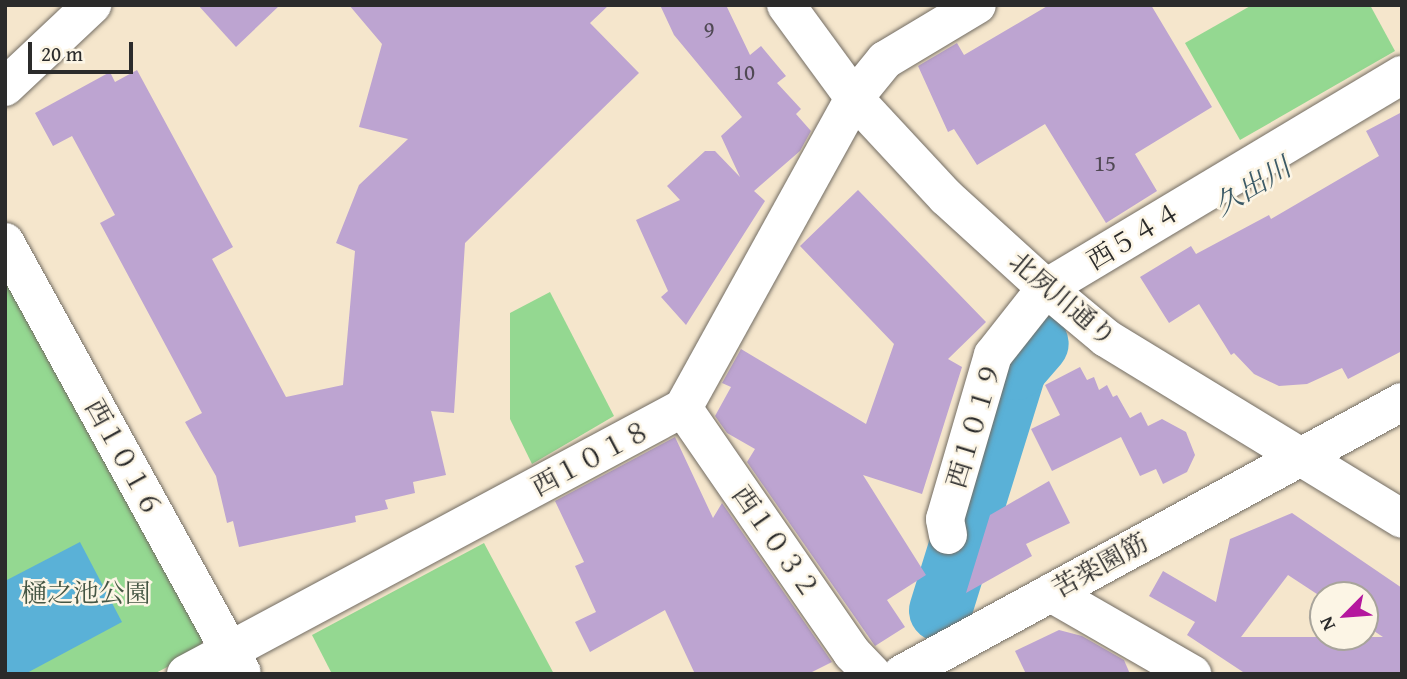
<!DOCTYPE html>
<html>
<head>
<meta charset="utf-8">
<style>
	body { margin:0 }
	#map { position:relative; width:1407px; height:679px; overflow:hidden; background:#f5e6cc; font-family:"Gentium Book Plus","Noto Serif JP",serif }
	div>[style] { position:absolute }
	.green>* { inset:0; background:#94d891 }
	.water>* { inset:0; background:#5ab1d7 }
	.river>* { height:63px; margin:-31.5px; padding:0 31.5px; transform-origin:31.5px; border-radius:31.5px; background:#5ab1d7 }
	.building>* { inset:0; background:#bda4d1 }
	.roads { filter:drop-shadow(0 0 2px #726c63) drop-shadow(0 0 2px #726c63) }
	.minor>* { height:38px; margin:-19px; padding:0 19px; transform-origin:19px; border-radius:19px; background:#fff }
	span { translate:-50% -50%; white-space:nowrap; text-align:center; line-height:1.15; -webkit-text-stroke:5px #fcf5e5; paint-order:stroke }
	.number-label { font-size:23px; color:#504954 }
	.number-label span { -webkit-text-stroke-width:0 }
	.street-label { font-size:26px; color:#2b2b2b }
	.park-label { font-size:26px; color:#455644 }
	.water-label { font-size:28px; color:#3b5a67; font-style:italic }
	.frame { position:absolute; inset:0; border:7px solid #2b2b2b; pointer-events:none }
	.north { position:absolute; left:1309px; top:581px; width:70px; height:70px; box-sizing:border-box; background:#fcf5e5; border:2px solid #a8a49b; border-radius:50%; rotate:245deg; font-size:19px; font-weight:700; line-height:28px; text-align:center; color:#2b2b2b }
	.north::after { content:''; display:block; margin:auto; width:24px; height:32px; background:#b5179e; clip-path:polygon(50% 0,100% 100%,50% 72%,0 100%) }
	.scale { position:absolute; left:28px; top:42px; width:105px; height:32px; box-sizing:border-box; border:4px solid #2b2b2b; border-top:0; padding-left:9px; font-size:21px; line-height:24px; white-space:nowrap; color:#2b2b2b; -webkit-text-stroke:5px #fcf5e5; paint-order:stroke }
</style>
</head>
<body>
<div id="map">
	<div class="green">
		<div style="clip-path:polygon(1252px 5px,1370px 5px,1395px 51px,1240px 140px,1185px 43px)"></div>
		<div style="clip-path:polygon(5px 276px,204px 637px,199px 650px,154px 674px,5px 674px)"></div>
		<div style="clip-path:polygon(550px 292px,614px 416px,532px 464px,510px 419px,510px 313px)"></div>
		<div style="clip-path:polygon(484px 543px,554px 674px,332px 674px,312px 635px)"></div>
	</div>
	<div class="water">
		<div style="clip-path:polygon(80px 542px,122px 622px,25px 674px,5px 674px,5px 581px)"></div>
	</div>
	<div class="river">
		<div style="left:940px;top:610px;width:253px;rotate:-72.8deg"></div>
		<div style="left:1015px;top:368px;width:33px;rotate:-49deg"></div>
	</div>
	<div class="building">
		<div style="clip-path:polygon(198px 5px,280px 5px,236px 47px)"></div>
		<div style="clip-path:polygon(349px 5px,609px 5px,590px 23px,639px 73px,465px 243px,454px 413px,431px 411px,446px 475px,413px 482px,415px 493px,385px 500px,388px 509px,355px 516px,356px 522px,239px 547px,233px 521px,227px 523px,216px 476px,185px 422px,202px 413px,100px 223px,115px 215px,72px 136px,53px 146px,35px 113px,110px 72px,115px 82px,137px 70px,233px 247px,212px 259px,286px 397px,343px 385px,355px 251px,336px 243px,359px 185px,408px 139px,359px 127px,382px 44px)"></div>
		<div style="clip-path:polygon(660px 5px,726px 5px,750px 55px,761px 46px,786px 76px,777px 83px,801px 109px,796px 114px,811px 131px,800px 151px,754px 191px,765px 201px,686px 325px,661px 297px,668px 291px,636px 220px,680px 200px,667px 186px,705px 151px,715px 151px,740px 177px,721px 136px,742px 117px,674px 35px)"></div>
		<div style="clip-path:polygon(1049px 5px,1151px 5px,1212px 107px,1135px 154px,1157px 191px,1106px 223px,1045px 124px,977px 165px,954px 129px,948px 132px,918px 66px,957px 43px,964px 55px)"></div>
		<div style="clip-path:polygon(1402px 112px,1402px 351px,1348px 379px,1342px 368px,1307px 384px,1279px 386px,1254px 374px,1234px 353px,1231px 355px,1199px 304px,1169px 323px,1140px 277px,1191px 246px,1196px 254px,1269px 215px,1271px 219px,1379px 156px,1366px 131px)"></div>
		<div style="clip-path:polygon(858px 190px,986px 322px,948px 359px,962px 367px,922px 494px,863px 475px,926px 575px,887px 600px,905px 627px,875px 646px,747px 462px,755px 449px,727px 433px,715px 416px,731px 387px,722px 383px,741px 349px,866px 424px,894px 344px,800px 246px)"></div>
		<div style="clip-path:polygon(1080px 367px,1087px 380px,1094px 377px,1099px 390px,1107px 385px,1113px 397px,1117px 395px,1130px 418px,1141px 412px,1148px 426px,1162px 419px,1186px 432px,1195px 455px,1187px 472px,1163px 484px,1156px 469px,1140px 476px,1121px 437px,1052px 471px,1031px 429px,1060px 415px,1045px 385px)"></div>
		<div style="clip-path:polygon(675px 437px,713px 518px,722px 503px,832px 662px,808px 674px,695px 674px,665px 610px,590px 652px,575px 622px,596px 612px,575px 566px,584px 562px,555px 501px)"></div>
		<div style="clip-path:polygon(1049px 481px,1070px 523px,1026px 544px,1032px 556px,966px 593px,990px 515px)"></div>
		<div style="clip-path:polygon(evenodd,1292px 513px,1402px 588px,1402px 674px,1246px 674px,1187px 635px,1195px 622px,1149px 596px,1163px 571px,1216px 602px,1230px 539px,1292px 513px,1288px 575px,1323px 598px,1365px 595px,1365px 625px,1383px 637px,1241px 637px,1288px 575px)"></div>
		<div style="clip-path:polygon(1059px 630px,1082px 636px,1124px 660px,1130px 674px,1026px 674px,1015px 651px)"></div>
	</div>
	<div class="roads">
		<div class="minor">
			<div style="left:786px;top:5px;width:115px;rotate:53.8deg"></div>
			<div style="left:854px;top:98px;width:135px;rotate:47.1deg"></div>
			<div style="left:946px;top:197px;width:135px;rotate:42.3deg"></div>
			<div style="left:1046px;top:288px;width:78px;rotate:39.8deg"></div>
			<div style="left:1106px;top:338px;width:347px;rotate:31.4deg"></div>
			<div style="left:5px;top:87px;width:120px;rotate:-43.3deg"></div>
			<div style="left:5px;top:242px;width:491px;rotate:61.2deg"></div>
			<div style="left:683px;top:408px;width:298px;rotate:55.4deg"></div>
			<div style="left:852px;top:653px;width:29px;rotate:46deg"></div>
			<div style="left:948px;top:535px;width:16px;rotate:-101deg"></div>
			<div style="left:945px;top:519px;width:171px;rotate:-73.7deg"></div>
			<div style="left:993px;top:355px;width:85px;rotate:-51.7deg"></div>
			<div style="left:1046px;top:288px;width:415px;rotate:-30.9deg"></div>
			<div style="left:1051px;top:593px;width:163px;rotate:29.9deg"></div>
			<div style="left:186px;top:674px;width:564px;rotate:-28.16deg"></div>
			<div style="left:683px;top:408px;width:354px;rotate:-61.1deg"></div>
			<div style="left:854px;top:98px;width:49px;rotate:-50.8deg"></div>
			<div style="left:885px;top:60px;width:107px;rotate:-30.9deg"></div>
			<div style="left:902px;top:674px;width:569px;rotate:-28.55deg"></div>
		</div>
	</div>
	<div class="number-label">
		<span style="left:709px;top:29px">9</span>
		<span style="left:744px;top:72px">10</span>
		<span style="left:1105px;top:163px">15</span>
	</div>
	<div class="street-label">
		<span style="left:1134px;top:236px;rotate:-31deg">西５４４</span>
		<span style="left:1063px;top:299px;rotate:40deg">北夙川通り</span>
		<span style="left:974px;top:425px;rotate:-73deg">西１０１９</span>
		<span style="left:124px;top:458px;rotate:61deg">西１０１６</span>
		<span style="left:591px;top:458px;rotate:-28deg">西１０１８</span>
		<span style="left:776px;top:542px;rotate:55deg">西１０３２</span>
		<span style="left:1100px;top:565px;rotate:-29deg">苦楽園筋</span>
	</div>
	<div class="park-label">
		<span style="left:86px;top:593px">樋之池公園</span>
	</div>
	<div class="water-label">
		<span style="left:1252px;top:186px;rotate:-31deg">久出川</span>
	</div>
	<div class="frame"></div>
	<div class="north">N</div>
	<div class="scale">20 m</div>
</div>
</body>
</html>
